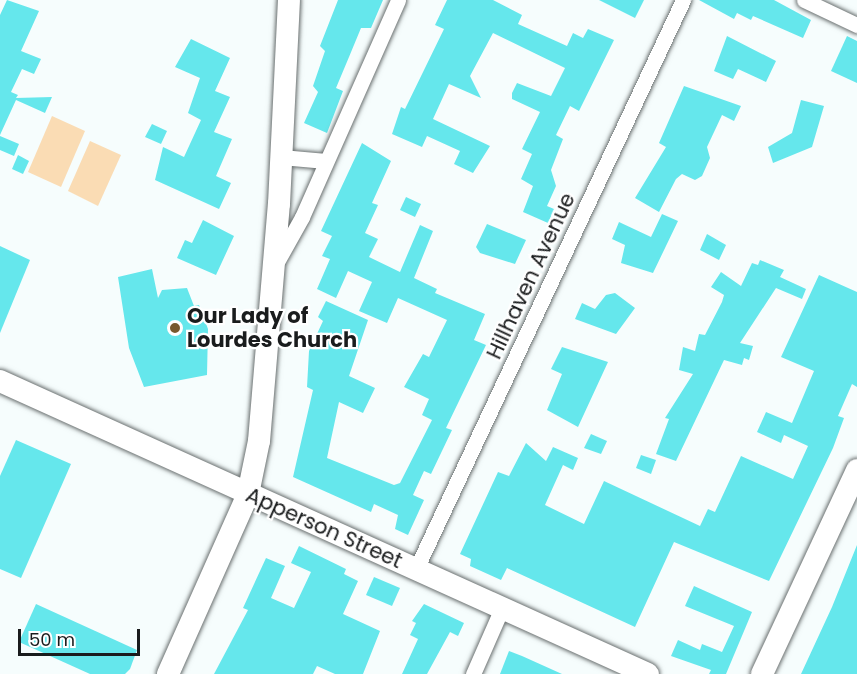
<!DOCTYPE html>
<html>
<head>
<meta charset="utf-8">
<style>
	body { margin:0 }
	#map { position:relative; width:857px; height:674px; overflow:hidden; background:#f6fdfd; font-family:Poppins,sans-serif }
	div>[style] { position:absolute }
	.green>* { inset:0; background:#fadcb4 }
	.building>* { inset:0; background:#65e7ec }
	.roads { filter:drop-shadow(0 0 2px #6a7070) drop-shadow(0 0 2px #6a7070) }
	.street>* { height:15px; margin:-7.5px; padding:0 7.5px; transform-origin:7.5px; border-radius:7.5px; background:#fff }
	.secondary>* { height:22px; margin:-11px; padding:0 11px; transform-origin:11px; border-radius:11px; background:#fff }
	.dots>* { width:16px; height:16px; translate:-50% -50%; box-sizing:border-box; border:3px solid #fff; border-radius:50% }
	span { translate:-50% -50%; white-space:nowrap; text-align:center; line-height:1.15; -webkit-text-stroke:4.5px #fff; paint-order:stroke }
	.street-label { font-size:21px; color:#1a1c1d }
	.poi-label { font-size:21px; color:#1a1c1d; font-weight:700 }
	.left { translate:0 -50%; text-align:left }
	.scale { position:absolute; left:18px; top:629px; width:122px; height:27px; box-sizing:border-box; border:3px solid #1a1c1d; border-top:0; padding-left:8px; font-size:18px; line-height:21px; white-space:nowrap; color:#1a1c1d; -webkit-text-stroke:4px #fff; paint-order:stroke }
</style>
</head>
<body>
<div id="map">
	<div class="green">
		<div style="clip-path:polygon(52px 116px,85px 131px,61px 187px,28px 172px)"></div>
		<div style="clip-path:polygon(90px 141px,121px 155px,98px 206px,68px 191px)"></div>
	</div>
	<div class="building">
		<div style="clip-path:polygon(7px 0,39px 11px,21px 51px,41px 59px,34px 74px,22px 69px,11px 92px,18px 95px,16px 98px,52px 97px,45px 113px,16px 100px,0 135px,0 15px)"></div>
		<div style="clip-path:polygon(338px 0,383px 0,371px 28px,361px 28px,349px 57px,336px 88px,343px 91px,327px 133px,304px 123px,318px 92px,313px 86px,325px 51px,320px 46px)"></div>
		<div style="clip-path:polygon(447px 0,493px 0,522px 15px,518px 24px,567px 46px,573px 33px,583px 38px,588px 29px,614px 40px,579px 111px,570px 106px,556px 135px,563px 139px,551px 170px,556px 186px,547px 206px,554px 209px,548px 223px,523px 212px,533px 186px,521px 179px,532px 154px,522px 149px,540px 112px,512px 99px,512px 93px,517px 83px,551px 96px,565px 68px,493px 33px,470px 76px,481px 98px,449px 84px,433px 119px,490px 146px,473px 173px,454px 164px,460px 151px,427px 136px,422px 147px,392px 134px,401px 107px,405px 109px,444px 29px,435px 25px)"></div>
		<div style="clip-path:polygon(599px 0,644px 0,635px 18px)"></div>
		<div style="clip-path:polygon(699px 0,774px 0,811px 20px,803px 38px,753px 16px,751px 20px,737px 13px,734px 19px)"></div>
		<div style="clip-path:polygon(727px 36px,776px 61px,766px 82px,738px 69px,733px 79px,714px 71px)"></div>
		<div style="clip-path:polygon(847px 36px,857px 41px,857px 83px,831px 71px)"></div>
		<div style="clip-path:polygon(191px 39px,230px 58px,215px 91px,230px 97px,214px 132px,232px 139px,216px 176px,231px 183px,219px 209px,155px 180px,163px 147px,184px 157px,201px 120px,188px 113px,200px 78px,175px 67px)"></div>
		<div style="clip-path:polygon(684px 86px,741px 106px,734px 121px,722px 115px,707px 147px,710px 158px,702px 176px,695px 180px,682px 174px,676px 179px,659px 212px,635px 198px,666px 147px,659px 143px)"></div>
		<div style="clip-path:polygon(801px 100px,824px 106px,812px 147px,773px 163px,768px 147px,792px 133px)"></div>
		<div style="clip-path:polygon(152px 124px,167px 131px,161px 144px,145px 137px)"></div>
		<div style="clip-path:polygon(0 136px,19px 144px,14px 156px,0 150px)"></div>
		<div style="clip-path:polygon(362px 143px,391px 161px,372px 203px,378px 205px,365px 233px,378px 239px,369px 257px,400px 272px,420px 225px,433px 231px,414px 278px,437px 289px,435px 293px,485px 314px,474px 340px,486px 345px,446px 428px,452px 430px,431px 474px,424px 471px,413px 495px,424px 500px,408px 535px,395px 529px,398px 515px,374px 504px,371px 512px,293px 477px,313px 390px,307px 387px,309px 351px,323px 321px,318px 317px,326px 301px,368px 320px,349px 376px,375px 388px,363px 413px,339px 402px,327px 458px,394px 485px,400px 483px,432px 420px,422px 415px,429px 399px,404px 387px,423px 354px,429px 357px,447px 320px,398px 298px,387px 323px,359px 311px,372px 282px,348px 271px,336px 298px,317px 289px,330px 259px,322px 256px,332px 236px,321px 231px)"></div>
		<div style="clip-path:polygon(18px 155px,29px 161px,23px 174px,12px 169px)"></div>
		<div style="clip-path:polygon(406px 197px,421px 204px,415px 217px,400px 210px)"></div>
		<div style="clip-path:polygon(662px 214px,678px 221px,653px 273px,621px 263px,625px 245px,612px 239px,619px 222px,651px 237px)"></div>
		<div style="clip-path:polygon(203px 220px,234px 236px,216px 275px,177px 258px,185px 240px,192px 243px)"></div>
		<div style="clip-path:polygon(487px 224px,526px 240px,515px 264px,480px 253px,476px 247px)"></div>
		<div style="clip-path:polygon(707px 234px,726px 245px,719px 260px,700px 250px)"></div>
		<div style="clip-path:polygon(0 246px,30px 260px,0 333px)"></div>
		<div style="clip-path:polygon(760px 260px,784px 270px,780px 277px,806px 289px,802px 299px,776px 288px,740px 343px,753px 346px,749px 360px,744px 358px,742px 365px,724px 360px,676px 461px,656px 454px,669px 419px,665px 418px,693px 374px,679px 370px,683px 347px,695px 351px,699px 334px,705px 335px,722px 302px,724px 295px,711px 287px,721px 272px,741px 286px,752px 263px,758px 265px)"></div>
		<div style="clip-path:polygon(152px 269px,158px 298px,162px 290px,187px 288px,194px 306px,199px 305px,208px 329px,207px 375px,144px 387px,129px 348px,118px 277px)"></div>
		<div style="clip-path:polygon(819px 275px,857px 292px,857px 387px,852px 384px,838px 416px,844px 418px,833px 448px,769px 581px,674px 542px,635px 627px,507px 568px,501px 580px,470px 566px,471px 559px,460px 554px,498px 472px,509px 476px,526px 443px,546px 461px,553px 447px,578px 458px,573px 470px,563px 465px,545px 505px,584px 524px,604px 481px,700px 526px,708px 509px,715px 512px,741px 456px,793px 479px,808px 446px,784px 435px,781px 443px,757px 432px,766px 412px,792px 423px,814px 371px,781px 357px)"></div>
		<div style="clip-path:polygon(615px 293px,635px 308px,616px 334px,575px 319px,582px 303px,595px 309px,606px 295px)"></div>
		<div style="clip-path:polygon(562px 347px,608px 362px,578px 427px,547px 410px,562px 374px,551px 369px)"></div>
		<div style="clip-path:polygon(591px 434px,607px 441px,601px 454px,584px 448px)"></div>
		<div style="clip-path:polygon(16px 440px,71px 464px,21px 578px,0 569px,0 476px)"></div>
		<div style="clip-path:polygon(641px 455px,656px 460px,651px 474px,636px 468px)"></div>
		<div style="clip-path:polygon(857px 545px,857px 674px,801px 674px,832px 607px)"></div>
		<div style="clip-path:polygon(299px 546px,346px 569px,344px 574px,358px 581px,343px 614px,380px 631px,363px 674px,335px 674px,317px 666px,313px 674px,214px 674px,248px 610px,243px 608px,266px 558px,285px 566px,271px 598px,294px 608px,311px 572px,291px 563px)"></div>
		<div style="clip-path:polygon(374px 577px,400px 588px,392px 606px,366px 595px)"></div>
		<div style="clip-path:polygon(694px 586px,752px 612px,726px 674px,709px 674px,711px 670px,671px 656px,678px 640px,700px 650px,702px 644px,722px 652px,734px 626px,685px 606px)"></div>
		<div style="clip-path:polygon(36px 604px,137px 650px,130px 669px,125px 674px,90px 674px,19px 642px)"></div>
		<div style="clip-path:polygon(424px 604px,464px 623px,458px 636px,450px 632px,427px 674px,402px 674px,418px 639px,410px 635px,416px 623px,412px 621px)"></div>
		<div style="clip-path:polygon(509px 651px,522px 656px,562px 674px,500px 674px)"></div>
	</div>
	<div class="roads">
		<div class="street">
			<div style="left:804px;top:0;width:59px;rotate:25.3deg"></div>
			<div style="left:281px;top:157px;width:45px;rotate:5.1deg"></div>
			<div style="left:278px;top:260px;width:49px;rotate:-60.8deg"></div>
			<div style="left:302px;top:217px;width:237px;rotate:-66.1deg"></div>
			<div style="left:416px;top:569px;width:629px;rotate:-64.86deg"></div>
			<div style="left:473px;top:674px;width:72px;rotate:-66.3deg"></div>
		</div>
		<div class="secondary">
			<div style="left:0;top:381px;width:711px;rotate:24.33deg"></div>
			<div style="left:168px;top:674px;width:197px;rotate:-66deg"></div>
			<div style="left:248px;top:494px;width:54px;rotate:-78.3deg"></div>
			<div style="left:259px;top:441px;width:238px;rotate:-85.2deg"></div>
			<div style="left:279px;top:204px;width:204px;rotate:-87.2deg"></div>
			<div style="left:762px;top:674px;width:225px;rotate:-65deg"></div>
		</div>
	</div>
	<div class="dots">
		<div style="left:175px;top:328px;background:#77592e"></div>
	</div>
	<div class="street-label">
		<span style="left:531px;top:276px;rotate:-65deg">Hillhaven Avenue</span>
		<span style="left:324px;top:528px;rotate:24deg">Apperson Street</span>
	</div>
	<div class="poi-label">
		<span class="left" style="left:187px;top:328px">Our Lady of<br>Lourdes Church</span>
	</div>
	<div class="scale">50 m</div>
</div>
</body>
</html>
